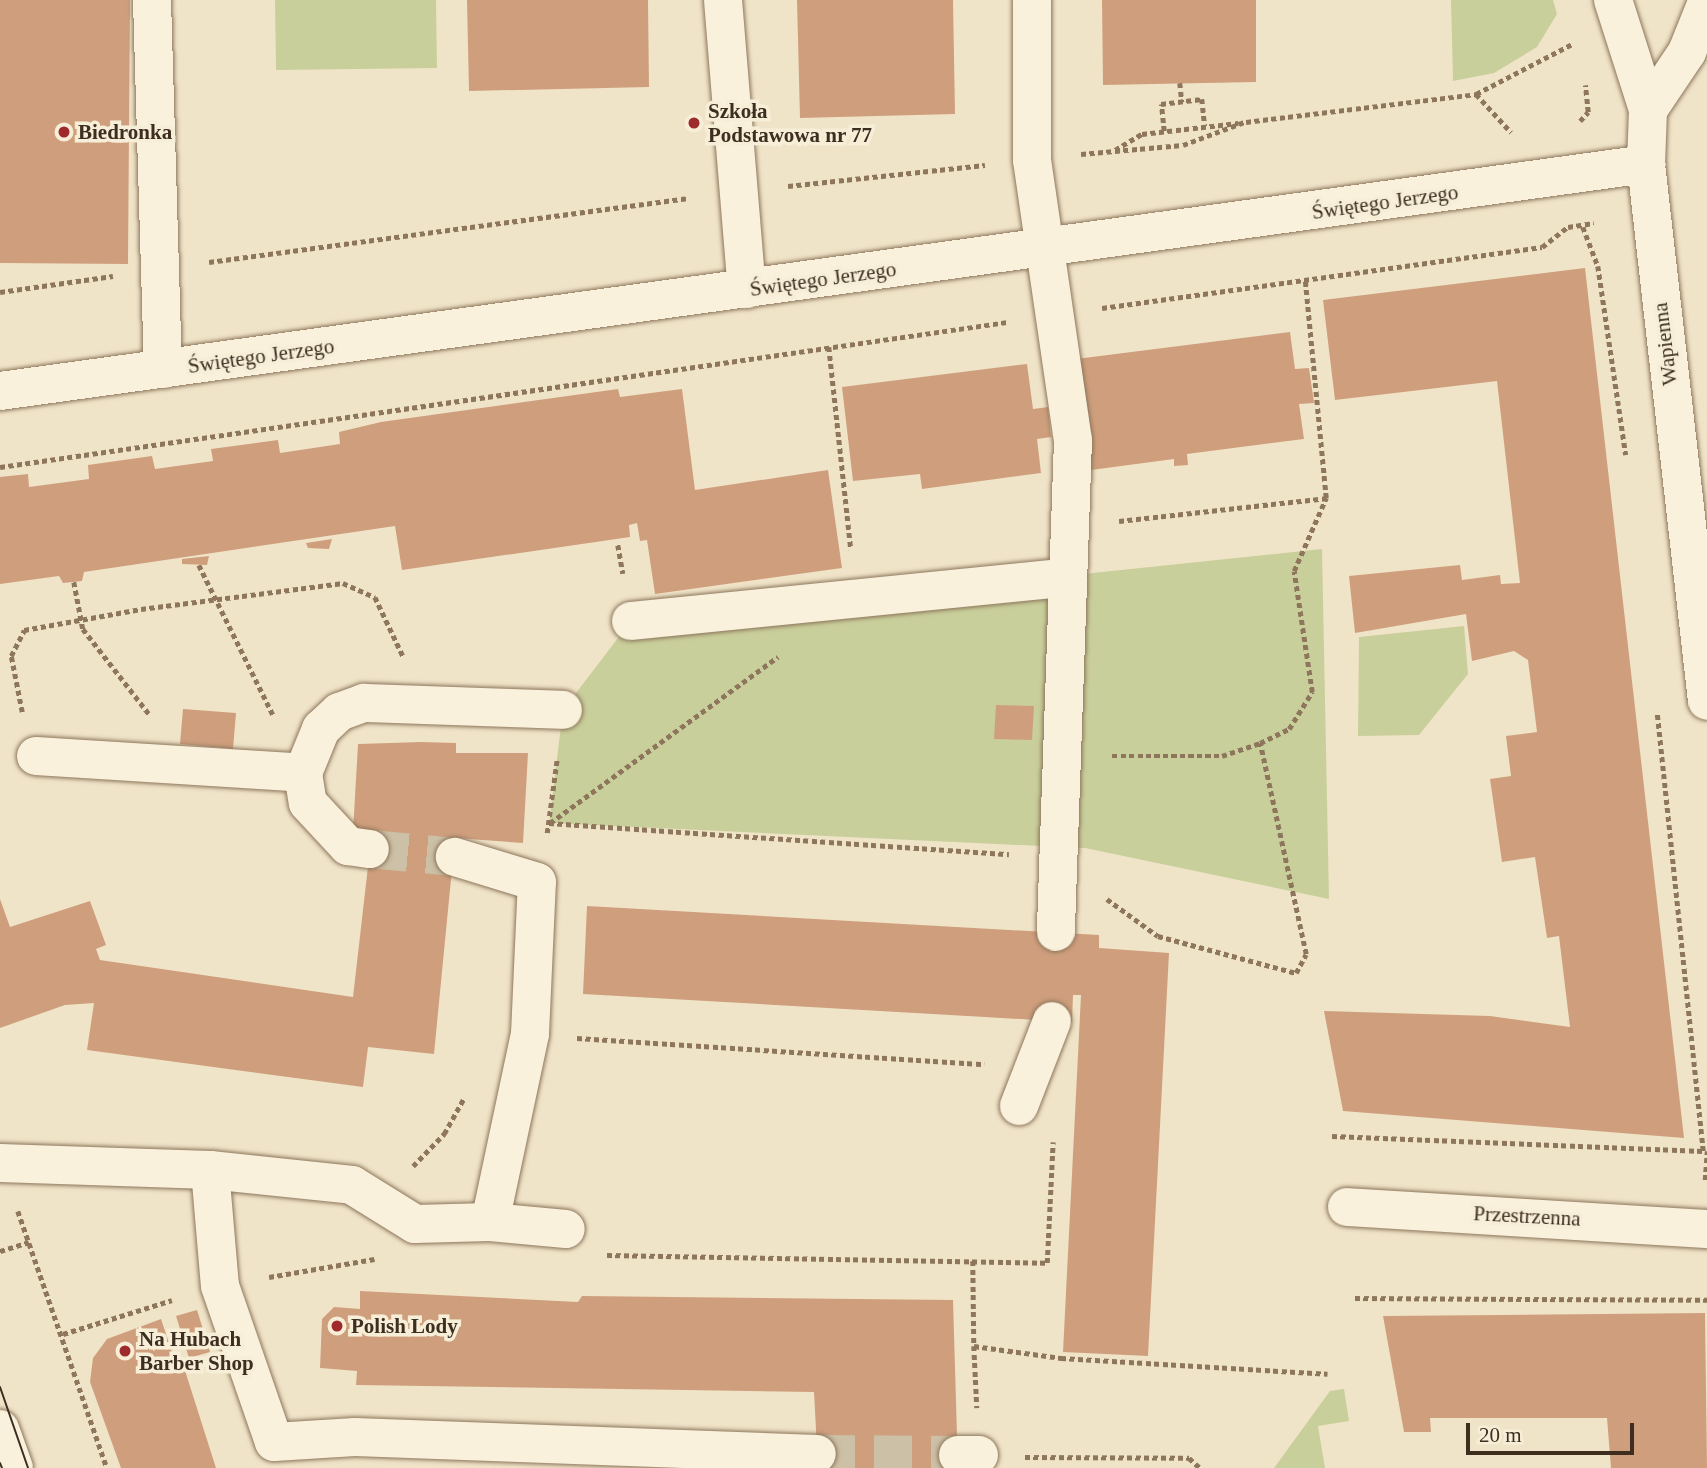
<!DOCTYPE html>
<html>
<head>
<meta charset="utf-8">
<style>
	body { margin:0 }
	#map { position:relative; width:1707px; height:1468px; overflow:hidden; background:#f0e4c8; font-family:"Times New Roman",serif }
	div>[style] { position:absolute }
	.green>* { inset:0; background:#c9cf9b }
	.building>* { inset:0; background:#cf9f7d }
	.minor-tunnel>* { height:38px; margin-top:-19px; transform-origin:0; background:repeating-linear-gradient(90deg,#ccc0a6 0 38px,transparent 0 57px) }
	.path>* { height:4.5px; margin-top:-2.25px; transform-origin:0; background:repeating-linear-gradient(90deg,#8d765c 0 5px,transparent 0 8.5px) }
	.roads { filter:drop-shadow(0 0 2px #8d765c) drop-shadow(0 0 2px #8d765c) }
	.minor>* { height:38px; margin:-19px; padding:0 19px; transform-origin:19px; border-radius:19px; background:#faf1dc }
	.tram>* { height:2px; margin:-1px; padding:0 1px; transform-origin:1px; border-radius:1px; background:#3d2e20 }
	.dots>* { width:19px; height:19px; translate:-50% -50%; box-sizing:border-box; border:4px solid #f7eed8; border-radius:50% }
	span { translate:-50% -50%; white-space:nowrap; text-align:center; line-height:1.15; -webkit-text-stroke:7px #f7eed8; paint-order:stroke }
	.poi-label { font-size:21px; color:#3d2e20; font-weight:700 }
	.left { translate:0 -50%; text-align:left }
	.street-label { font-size:21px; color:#3d2e20 }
	.scale { position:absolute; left:1466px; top:1423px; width:168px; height:32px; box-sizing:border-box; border:4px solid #3d2e20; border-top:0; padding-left:9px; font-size:21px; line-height:24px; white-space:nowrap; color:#3d2e20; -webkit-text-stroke:5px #f7eed8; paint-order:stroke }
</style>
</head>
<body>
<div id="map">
	<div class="green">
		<div style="clip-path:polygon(275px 0,436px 0,437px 68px,276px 70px)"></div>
		<div style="clip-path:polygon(1451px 0,1553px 0,1557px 14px,1537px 47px,1494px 73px,1453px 81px)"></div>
		<div style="clip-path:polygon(1322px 549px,1329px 899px,1085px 848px,549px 823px,563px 710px,631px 621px)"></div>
		<div style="clip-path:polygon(1464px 626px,1468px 674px,1419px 735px,1358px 736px,1359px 637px)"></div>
		<div style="clip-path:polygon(1344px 1389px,1349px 1421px,1318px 1426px,1325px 1468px,1274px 1468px,1330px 1391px)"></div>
	</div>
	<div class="building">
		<div style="clip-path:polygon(0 0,130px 0,128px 264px,0 263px)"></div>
		<div style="clip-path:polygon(467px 0,648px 0,649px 87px,469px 91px)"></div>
		<div style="clip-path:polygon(797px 0,953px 0,955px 114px,800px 118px)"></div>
		<div style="clip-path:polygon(1102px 0,1256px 0,1256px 82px,1103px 85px)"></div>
		<div style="clip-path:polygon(1585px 268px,1684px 1138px,1343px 1111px,1324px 1011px,1490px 1016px,1570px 1027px,1559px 936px,1547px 938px,1535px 857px,1502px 862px,1490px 779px,1511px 776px,1506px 736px,1537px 732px,1528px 660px,1514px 651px,1472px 661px,1466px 614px,1355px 633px,1349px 576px,1460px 565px,1462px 580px,1500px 575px,1501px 584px,1520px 583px,1497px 381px,1335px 400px,1323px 300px)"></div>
		<div style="clip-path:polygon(1290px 332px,1295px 369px,1309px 368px,1314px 403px,1299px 404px,1304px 439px,1187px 454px,1188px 465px,1174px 466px,1174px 459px,1091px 470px,1076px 359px)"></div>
		<div style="clip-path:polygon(1027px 364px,1033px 409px,1048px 407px,1051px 437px,1037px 439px,1041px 473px,922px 489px,920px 474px,853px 481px,842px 387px)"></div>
		<div style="clip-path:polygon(618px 389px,620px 397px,682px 389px,695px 490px,828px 470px,842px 568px,655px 594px,647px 540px,640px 541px,637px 523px,629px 525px,630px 537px,402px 570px,395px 526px,84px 572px,82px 581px,63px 583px,59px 576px,0 584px,0 477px,28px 474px,29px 487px,89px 479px,88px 465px,152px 456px,155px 469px,213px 461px,211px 449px,278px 440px,280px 453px,340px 444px,339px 432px,381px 422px)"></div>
		<div style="clip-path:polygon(332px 539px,329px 549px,308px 548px,306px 543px)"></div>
		<div style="clip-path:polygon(209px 556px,207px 565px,182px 564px,182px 559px)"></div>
		<div style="clip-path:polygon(996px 705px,1034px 706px,1032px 740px,994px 739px)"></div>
		<div style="clip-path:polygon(183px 709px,236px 713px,233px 749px,180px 744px)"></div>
		<div style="clip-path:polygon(421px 742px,456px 743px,456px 753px,528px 753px,523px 843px,455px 838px,434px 1054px,368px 1047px,363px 1087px,87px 1050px,94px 1003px,65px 1005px,0 1028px,0 899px,10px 927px,90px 901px,106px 945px,96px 949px,100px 960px,353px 997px,370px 849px,353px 832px,358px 744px)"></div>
		<div style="clip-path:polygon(587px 906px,1099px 935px,1099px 948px,1169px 953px,1148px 1356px,1063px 1352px,1081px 995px,1073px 995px,1072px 1022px,583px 994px)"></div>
		<div style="clip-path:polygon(360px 1291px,578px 1302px,582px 1296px,953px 1300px,958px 1468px,818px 1468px,814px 1392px,356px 1385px,357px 1371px,320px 1368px,322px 1319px,334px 1307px,360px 1309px)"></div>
		<div style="clip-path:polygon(197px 1310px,210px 1352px,189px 1358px,176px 1316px)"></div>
		<div style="clip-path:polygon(1705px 1313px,1707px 1468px,1611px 1468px,1607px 1418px,1430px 1418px,1431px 1432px,1404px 1432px,1383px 1316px)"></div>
		<div style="clip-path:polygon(161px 1319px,175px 1361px,181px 1358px,216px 1468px,121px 1468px,90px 1382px,93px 1358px,107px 1339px)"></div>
	</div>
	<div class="minor-tunnel">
		<div style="left:370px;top:849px;width:85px;rotate:5.4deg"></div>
		<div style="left:817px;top:1454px;width:141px;rotate:0.4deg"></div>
	</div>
	<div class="path">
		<div style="left:1180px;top:83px;width:19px;rotate:84deg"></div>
		<div style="left:1476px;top:94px;width:52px;rotate:47.4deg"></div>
		<div style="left:1580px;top:121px;width:12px;rotate:-48deg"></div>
		<div style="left:1588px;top:112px;width:27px;rotate:-96deg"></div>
		<div style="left:1246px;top:122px;width:232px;rotate:-6.9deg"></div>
		<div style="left:1476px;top:94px;width:110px;rotate:-27.5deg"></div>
		<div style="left:1164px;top:131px;width:27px;rotate:-96deg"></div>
		<div style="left:1161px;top:104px;width:41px;rotate:-7deg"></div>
		<div style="left:1202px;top:99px;width:27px;rotate:84deg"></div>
		<div style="left:1115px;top:150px;width:31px;rotate:-31deg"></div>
		<div style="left:1142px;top:134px;width:97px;rotate:-6.5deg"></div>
		<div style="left:1081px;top:154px;width:102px;rotate:-5deg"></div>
		<div style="left:1183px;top:145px;width:68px;rotate:-20.6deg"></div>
		<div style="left:788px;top:186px;width:198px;rotate:-6.1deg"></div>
		<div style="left:1568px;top:227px;width:26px;rotate:-9deg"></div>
		<div style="left:1583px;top:227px;width:42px;rotate:69deg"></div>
		<div style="left:1598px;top:266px;width:191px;rotate:81.6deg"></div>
		<div style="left:209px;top:262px;width:484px;rotate:-7.6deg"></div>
		<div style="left:0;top:292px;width:114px;rotate:-8.1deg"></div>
		<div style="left:1102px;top:308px;width:444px;rotate:-7.9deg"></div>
		<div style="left:1542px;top:247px;width:33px;rotate:-38deg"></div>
		<div style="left:829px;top:347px;width:204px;rotate:83.8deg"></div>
		<div style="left:0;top:467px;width:1017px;rotate:-8.19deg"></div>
		<div style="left:1119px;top:521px;width:208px;rotate:-6.3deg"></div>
		<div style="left:618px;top:545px;width:29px;rotate:80deg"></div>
		<div style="left:199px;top:565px;width:169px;rotate:63.7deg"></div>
		<div style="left:74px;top:582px;width:48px;rotate:79.2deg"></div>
		<div style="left:83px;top:629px;width:109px;rotate:52.1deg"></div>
		<div style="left:22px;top:712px;width:57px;rotate:-101.1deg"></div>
		<div style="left:11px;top:656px;width:29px;rotate:-63deg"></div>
		<div style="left:24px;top:630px;width:119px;rotate:-10.2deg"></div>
		<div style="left:141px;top:609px;width:204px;rotate:-7.3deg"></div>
		<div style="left:343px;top:583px;width:35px;rotate:24deg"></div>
		<div style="left:375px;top:597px;width:65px;rotate:64.6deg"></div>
		<div style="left:1112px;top:756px;width:110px"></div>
		<div style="left:1222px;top:756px;width:40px;rotate:-18.9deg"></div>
		<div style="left:549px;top:823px;width:461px;rotate:3.9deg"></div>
		<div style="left:550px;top:823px;width:282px;rotate:-36.1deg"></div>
		<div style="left:547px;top:833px;width:75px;rotate:-82.3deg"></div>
		<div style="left:1107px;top:899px;width:63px;rotate:36deg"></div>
		<div style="left:1158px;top:936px;width:143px;rotate:15deg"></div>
		<div style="left:1296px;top:973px;width:21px;rotate:-62deg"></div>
		<div style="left:1306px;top:954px;width:216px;rotate:-102.3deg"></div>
		<div style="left:1260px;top:743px;width:32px;rotate:-26deg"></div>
		<div style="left:1289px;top:729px;width:44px;rotate:-58.1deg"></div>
		<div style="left:1312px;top:692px;width:122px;rotate:-98.5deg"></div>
		<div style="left:1294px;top:571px;width:80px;rotate:-66.3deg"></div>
		<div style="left:1326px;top:498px;width:219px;rotate:-95.5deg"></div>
		<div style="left:577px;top:1038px;width:408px;rotate:3.7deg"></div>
		<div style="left:1332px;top:1136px;width:371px;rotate:2.3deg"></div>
		<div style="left:1703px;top:1151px;width:439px;rotate:-96deg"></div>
		<div style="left:413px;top:1166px;width:45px;rotate:-45.9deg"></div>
		<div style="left:444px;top:1134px;width:41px;rotate:-60.9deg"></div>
		<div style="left:1705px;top:1180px;width:29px;rotate:-86deg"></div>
		<div style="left:18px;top:1211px;width:272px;rotate:70.9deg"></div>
		<div style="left:0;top:1251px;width:30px;rotate:-17deg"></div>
		<div style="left:607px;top:1255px;width:440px;rotate:1deg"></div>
		<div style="left:1047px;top:1263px;width:121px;rotate:-87.2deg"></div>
		<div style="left:973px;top:1261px;width:85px;rotate:89.3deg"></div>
		<div style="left:974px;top:1346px;width:88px;rotate:7.9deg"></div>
		<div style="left:1061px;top:1358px;width:267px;rotate:3.4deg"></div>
		<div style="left:269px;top:1277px;width:107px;rotate:-9.7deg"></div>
		<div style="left:1355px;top:1298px;width:352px;rotate:0.3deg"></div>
		<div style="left:63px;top:1334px;width:114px;rotate:-17.3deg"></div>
		<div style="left:974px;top:1346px;width:62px;rotate:87.2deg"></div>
		<div style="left:1025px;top:1457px;width:164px;rotate:0.3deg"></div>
		<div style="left:1189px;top:1458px;width:15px;rotate:42deg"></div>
	</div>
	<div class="roads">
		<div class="minor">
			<div style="left:152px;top:0;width:369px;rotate:88.3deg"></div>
			<div style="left:723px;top:0;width:290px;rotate:85.3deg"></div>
			<div style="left:1032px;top:0;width:160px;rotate:90deg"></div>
			<div style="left:1032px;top:160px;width:283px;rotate:81.7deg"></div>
			<div style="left:1073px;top:440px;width:492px;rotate:92deg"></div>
			<div style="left:1613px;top:0;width:115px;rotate:72.3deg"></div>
			<div style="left:1707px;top:2px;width:54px;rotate:111.8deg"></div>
			<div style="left:1687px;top:52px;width:70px;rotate:123.9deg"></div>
			<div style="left:1648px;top:110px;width:54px;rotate:92.1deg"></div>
			<div style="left:1646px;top:164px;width:540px;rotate:83.52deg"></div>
			<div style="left:0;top:391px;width:1662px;rotate:-7.85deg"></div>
			<div style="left:631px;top:621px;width:439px;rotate:-5.7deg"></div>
			<div style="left:36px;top:756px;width:268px;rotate:3.6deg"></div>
			<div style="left:303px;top:773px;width:30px;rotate:81deg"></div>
			<div style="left:308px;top:803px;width:59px;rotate:47.1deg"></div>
			<div style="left:348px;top:846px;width:22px;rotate:8deg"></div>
			<div style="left:303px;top:773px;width:48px;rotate:-67.8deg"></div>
			<div style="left:321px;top:729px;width:25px;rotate:-43deg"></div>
			<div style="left:339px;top:712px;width:27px;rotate:-20deg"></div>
			<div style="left:364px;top:703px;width:199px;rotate:2deg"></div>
			<div style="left:1019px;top:1106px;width:91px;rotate:-68.8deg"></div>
			<div style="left:0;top:1163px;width:210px;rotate:1.9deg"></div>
			<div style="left:210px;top:1170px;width:143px;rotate:6deg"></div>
			<div style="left:352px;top:1185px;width:74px;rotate:31.8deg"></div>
			<div style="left:415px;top:1224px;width:75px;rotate:-1.5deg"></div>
			<div style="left:490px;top:1222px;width:192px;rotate:-78deg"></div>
			<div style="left:530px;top:1034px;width:152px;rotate:-87.4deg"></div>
			<div style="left:537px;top:882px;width:86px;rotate:-163deg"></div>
			<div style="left:210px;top:1170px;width:116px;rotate:85.1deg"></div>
			<div style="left:220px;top:1286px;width:165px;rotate:70.9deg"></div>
			<div style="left:274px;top:1442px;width:81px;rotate:-3.5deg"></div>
			<div style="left:355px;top:1437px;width:462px;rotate:2.1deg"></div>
			<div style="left:1347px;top:1207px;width:361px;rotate:3.5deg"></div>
			<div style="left:490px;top:1222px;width:76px;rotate:5.3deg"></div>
			<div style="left:0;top:1429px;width:41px;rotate:70.3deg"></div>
			<div style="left:958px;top:1455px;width:21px"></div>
		</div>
	</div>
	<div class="tram">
		<div style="left:0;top:1387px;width:86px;rotate:70.9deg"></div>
		<div style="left:0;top:1463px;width:5px;rotate:68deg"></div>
	</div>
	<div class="dots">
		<div style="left:694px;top:123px;background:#9e2a2b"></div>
		<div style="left:64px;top:132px;background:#9e2a2b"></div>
		<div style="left:337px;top:1326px;background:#9e2a2b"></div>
		<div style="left:125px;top:1351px;background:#9e2a2b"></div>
	</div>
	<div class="poi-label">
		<span class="left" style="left:708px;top:123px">Szkoła<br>Podstawowa nr 77</span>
		<span class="left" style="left:78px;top:132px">Biedronka</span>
		<span class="left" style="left:351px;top:1326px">Polish Lody</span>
		<span class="left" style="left:139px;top:1351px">Na Hubach<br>Barber Shop</span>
	</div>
	<div class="street-label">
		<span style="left:1385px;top:202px;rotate:-8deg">Świętego Jerzego</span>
		<span style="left:823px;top:279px;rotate:-8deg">Świętego Jerzego</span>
		<span style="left:1665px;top:344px;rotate:-97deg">Wapienna</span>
		<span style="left:261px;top:356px;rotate:-8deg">Świętego Jerzego</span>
		<span style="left:1527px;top:1216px;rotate:3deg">Przestrzenna</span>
	</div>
	<div class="scale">20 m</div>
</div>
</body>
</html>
